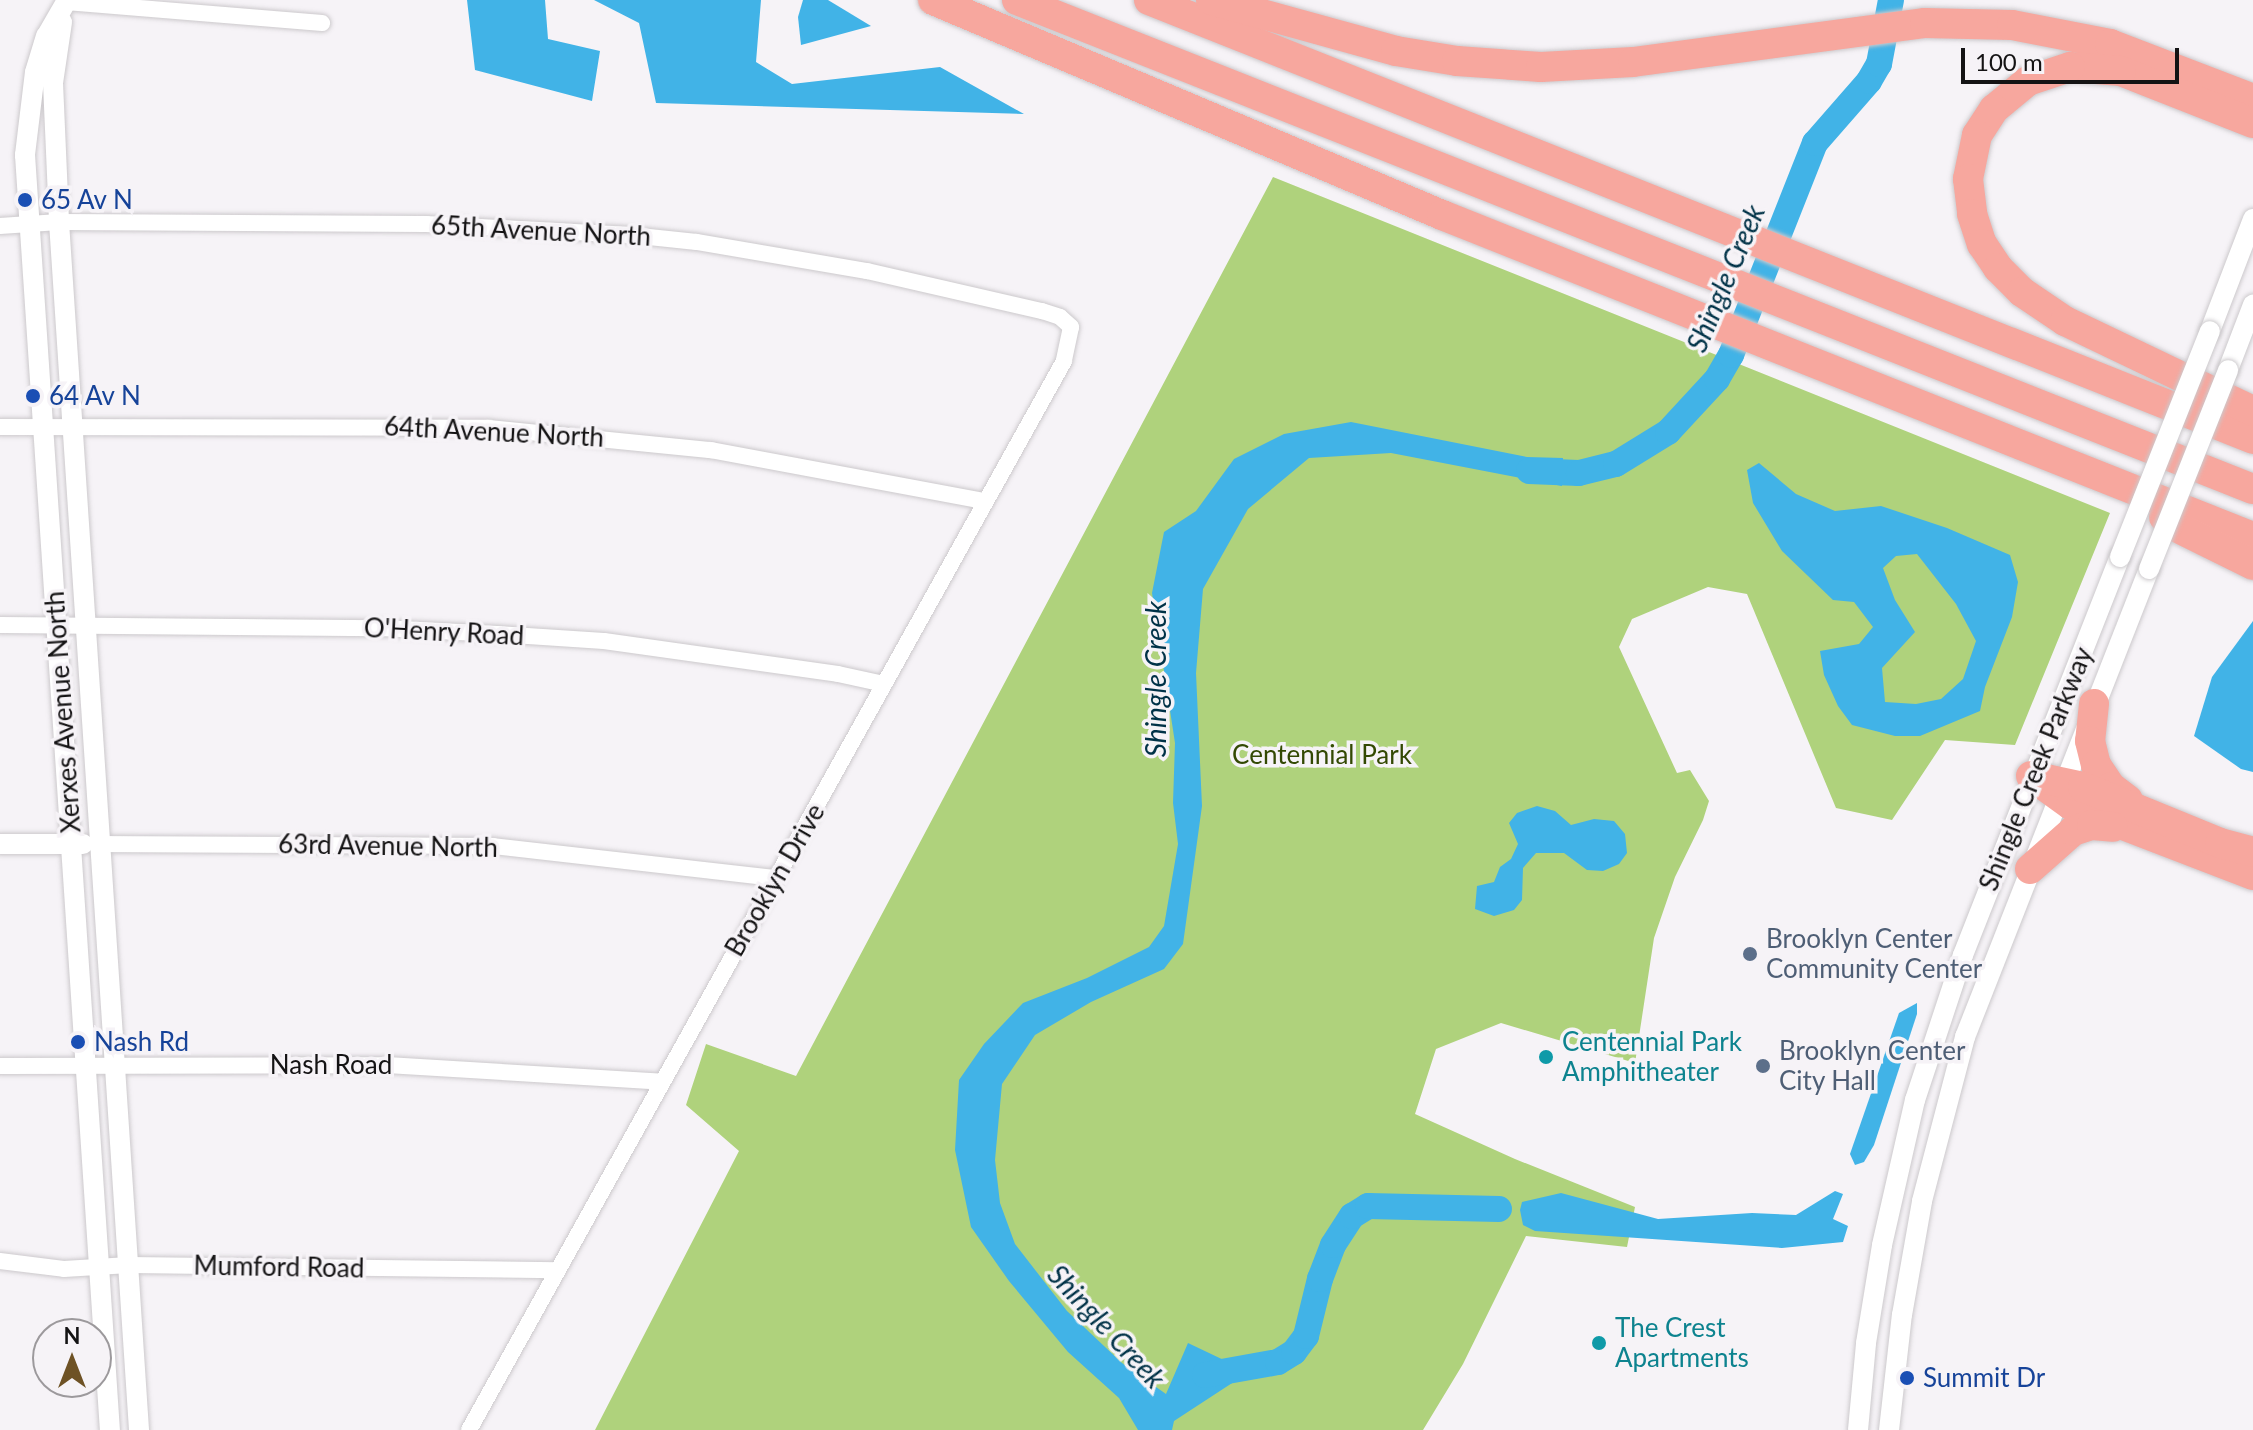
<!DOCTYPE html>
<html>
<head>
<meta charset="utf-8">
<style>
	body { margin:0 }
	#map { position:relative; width:2253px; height:1430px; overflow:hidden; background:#f6f3f7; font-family:Lato,sans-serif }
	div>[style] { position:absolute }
	.green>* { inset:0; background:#afd27c }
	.water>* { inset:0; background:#41b3e7 }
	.river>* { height:26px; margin:-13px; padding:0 13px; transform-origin:13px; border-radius:13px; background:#41b3e7 }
	.roads { filter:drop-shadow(0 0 2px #ccc9cc) drop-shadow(0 0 2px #ccc9cc) }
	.minor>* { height:16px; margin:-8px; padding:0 8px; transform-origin:8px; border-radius:8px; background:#fff }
	.tertiary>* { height:20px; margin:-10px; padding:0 10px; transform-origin:10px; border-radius:10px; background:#fff }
	.motorway>* { height:30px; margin:-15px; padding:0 15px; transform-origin:15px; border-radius:15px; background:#f7a79e }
	.bridges { filter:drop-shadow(0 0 2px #ccc9cc) drop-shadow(0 0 2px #ccc9cc) }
	.tertiary-bridge>* { height:20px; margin:-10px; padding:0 10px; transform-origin:10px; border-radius:10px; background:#fff }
	.dots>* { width:22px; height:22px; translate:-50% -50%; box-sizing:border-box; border:4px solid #f6f3f7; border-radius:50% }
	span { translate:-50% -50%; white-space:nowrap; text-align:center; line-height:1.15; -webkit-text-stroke:7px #f6f3f7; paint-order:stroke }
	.transit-label { font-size:26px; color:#164399 }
	.left { translate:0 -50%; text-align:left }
	.street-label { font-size:26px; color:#141314 }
	.park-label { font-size:26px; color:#334903 }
	.service-label { font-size:26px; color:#4e5e75 }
	.culture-label { font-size:26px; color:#0d838f }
	.water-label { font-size:28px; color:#003247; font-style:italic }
	.north { position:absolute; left:32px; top:1318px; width:80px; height:80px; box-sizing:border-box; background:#f6f3f7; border:2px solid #9c999c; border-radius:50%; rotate:0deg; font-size:22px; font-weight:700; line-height:32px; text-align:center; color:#141314 }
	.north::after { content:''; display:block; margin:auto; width:28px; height:36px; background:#6e5225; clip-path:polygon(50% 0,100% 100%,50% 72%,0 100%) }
	.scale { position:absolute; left:1961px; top:48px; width:218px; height:36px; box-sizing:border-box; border:4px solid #141314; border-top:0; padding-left:10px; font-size:24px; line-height:28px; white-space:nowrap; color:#141314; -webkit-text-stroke:6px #f6f3f7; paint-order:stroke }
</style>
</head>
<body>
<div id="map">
	<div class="green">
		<div style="clip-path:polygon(1273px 177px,2110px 513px,2015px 745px,1945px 740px,1892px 820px,1836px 808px,1747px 594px,1708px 587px,1632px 619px,1619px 647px,1677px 773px,1690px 770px,1709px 801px,1703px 820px,1675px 877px,1654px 938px,1635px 1063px,1501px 1023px,1436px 1049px,1415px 1114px,1515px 1159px,1635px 1207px,1627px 1247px,1526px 1236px,1463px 1364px,1423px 1430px,595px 1430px,739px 1151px,686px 1105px,706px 1044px,796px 1076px)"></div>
	</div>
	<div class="water">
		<div style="clip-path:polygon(467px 0,545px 0,548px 39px,600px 51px,592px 101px,475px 70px)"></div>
		<div style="clip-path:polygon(594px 0,761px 0,756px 62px,792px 84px,940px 67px,1024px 114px,656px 103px,639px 23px)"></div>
		<div style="clip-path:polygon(803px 0,828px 0,871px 26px,801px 45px,798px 17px)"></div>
		<div style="clip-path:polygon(1351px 422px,1527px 457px,1563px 458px,1562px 486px,1391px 453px,1309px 458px,1248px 509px,1203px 589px,1196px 673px,1202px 806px,1183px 944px,1164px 969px,1091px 1002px,1035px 1035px,1002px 1084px,995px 1160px,1000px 1203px,1015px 1244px,1067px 1311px,1122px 1363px,1166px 1394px,1188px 1343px,1249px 1372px,1174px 1421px,1172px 1430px,1138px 1430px,1119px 1398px,1068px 1352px,1009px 1281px,971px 1227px,955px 1150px,959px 1080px,984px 1044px,1023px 1003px,1087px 978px,1149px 947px,1164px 926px,1178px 844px,1173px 803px,1175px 743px,1152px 593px,1164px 532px,1196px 511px,1234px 459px,1284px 434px)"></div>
		<div style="clip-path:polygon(evenodd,1759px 463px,1796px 494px,1835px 511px,1881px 506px,1947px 528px,2010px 555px,2018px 582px,2012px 617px,1985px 687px,1980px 711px,1920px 736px,1895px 736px,1852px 725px,1838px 706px,1824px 675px,1820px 651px,1859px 644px,1873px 627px,1854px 602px,1833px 600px,1782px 551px,1753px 503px,1747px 470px,1759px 463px,1917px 554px,1956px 604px,1976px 641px,1963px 679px,1941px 699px,1916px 704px,1885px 702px,1882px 668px,1915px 632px,1895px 600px,1883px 568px,1896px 556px,1917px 554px)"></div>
		<div style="clip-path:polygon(2253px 621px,2253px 772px,2241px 769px,2194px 736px,2212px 677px)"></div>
		<div style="clip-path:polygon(1537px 806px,1555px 811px,1571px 825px,1594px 819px,1614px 821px,1625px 834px,1627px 853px,1619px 864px,1603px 871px,1587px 870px,1564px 853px,1536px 853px,1523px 868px,1522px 900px,1514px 910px,1494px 916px,1475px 909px,1477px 886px,1494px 882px,1500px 867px,1511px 859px,1518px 844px,1509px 823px,1517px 813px)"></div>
		<div style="clip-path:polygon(1917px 1003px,1917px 1014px,1874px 1145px,1864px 1162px,1855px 1165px,1850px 1154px,1899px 1013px)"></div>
		<div style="clip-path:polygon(1835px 1191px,1843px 1194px,1833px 1219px,1848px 1226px,1843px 1242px,1782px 1248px,1535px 1231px,1523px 1225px,1520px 1210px,1522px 1202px,1561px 1193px,1658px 1219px,1752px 1213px,1796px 1215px)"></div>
	</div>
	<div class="river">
		<div style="left:1529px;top:471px;width:50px;rotate:2.3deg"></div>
		<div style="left:1579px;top:473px;width:38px;rotate:-14deg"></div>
		<div style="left:1616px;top:464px;width:61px;rotate:-31.6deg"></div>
		<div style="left:1668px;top:432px;width:72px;rotate:-47.2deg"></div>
		<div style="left:1717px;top:379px;width:28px;rotate:-60deg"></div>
		<div style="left:1731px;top:355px;width:228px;rotate:-68.4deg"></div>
		<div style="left:1815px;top:143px;width:82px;rotate:-48.9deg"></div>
		<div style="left:1869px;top:81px;width:20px;rotate:-60deg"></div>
		<div style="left:1879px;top:64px;width:65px;rotate:-79.4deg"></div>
		<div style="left:1205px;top:1375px;width:74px;rotate:-10.1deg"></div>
		<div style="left:1278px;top:1362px;width:19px;rotate:-32deg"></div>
		<div style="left:1294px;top:1352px;width:20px;rotate:-53deg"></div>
		<div style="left:1306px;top:1336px;width:59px;rotate:-76.2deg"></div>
		<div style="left:1320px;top:1279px;width:36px;rotate:-69deg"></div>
		<div style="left:1333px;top:1245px;width:35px;rotate:-57deg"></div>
		<div style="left:1352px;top:1216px;width:19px;rotate:-32deg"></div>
		<div style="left:1368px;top:1206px;width:131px;rotate:1.3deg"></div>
	</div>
	<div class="roads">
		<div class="minor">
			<div style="left:66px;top:2px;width:257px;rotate:4.7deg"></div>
			<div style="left:0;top:226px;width:59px;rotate:-3.9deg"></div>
			<div style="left:59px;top:222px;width:367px;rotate:0.3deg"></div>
			<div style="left:426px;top:224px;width:204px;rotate:3.1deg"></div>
			<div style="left:630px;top:235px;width:67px;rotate:6deg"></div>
			<div style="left:697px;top:242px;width:172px;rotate:9.7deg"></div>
			<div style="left:867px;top:271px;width:180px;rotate:12.9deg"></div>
			<div style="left:1042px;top:311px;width:19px;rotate:18deg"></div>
			<div style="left:1060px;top:317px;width:15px;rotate:42deg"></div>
			<div style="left:1071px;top:327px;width:35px;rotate:102deg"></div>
			<div style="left:1064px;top:361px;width:1223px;rotate:119.1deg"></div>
			<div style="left:0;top:427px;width:489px;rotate:0.1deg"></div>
			<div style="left:489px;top:428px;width:223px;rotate:5.7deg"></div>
			<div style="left:711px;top:450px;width:277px;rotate:10.6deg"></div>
			<div style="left:0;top:625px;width:381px;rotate:0.5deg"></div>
			<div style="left:381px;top:628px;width:116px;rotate:3deg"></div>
			<div style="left:497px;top:634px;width:107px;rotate:3.7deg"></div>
			<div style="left:604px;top:641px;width:236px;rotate:8deg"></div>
			<div style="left:838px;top:674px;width:47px;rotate:12.3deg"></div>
			<div style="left:99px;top:844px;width:394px;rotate:0.3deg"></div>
			<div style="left:493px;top:846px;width:284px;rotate:6.5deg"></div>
			<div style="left:0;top:1066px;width:387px;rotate:-0.1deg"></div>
			<div style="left:387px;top:1065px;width:276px;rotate:3.5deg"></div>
			<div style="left:0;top:1261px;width:64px;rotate:7.1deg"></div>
			<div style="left:64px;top:1269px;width:65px;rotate:-3.5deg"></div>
			<div style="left:129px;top:1265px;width:429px;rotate:0.7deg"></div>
		</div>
		<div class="tertiary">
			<div style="left:66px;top:2px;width:39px;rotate:120deg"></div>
			<div style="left:46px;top:36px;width:38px;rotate:107deg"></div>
			<div style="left:35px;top:72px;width:84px;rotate:96.9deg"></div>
			<div style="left:25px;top:155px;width:1278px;rotate:86.19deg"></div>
			<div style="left:62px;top:22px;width:62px;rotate:98.4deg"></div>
			<div style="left:53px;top:83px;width:139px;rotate:87.5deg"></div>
			<div style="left:59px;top:222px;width:1211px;rotate:86.21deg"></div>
			<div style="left:2210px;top:331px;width:120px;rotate:-69deg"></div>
			<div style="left:2228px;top:370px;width:70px;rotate:-69deg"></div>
			<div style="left:0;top:844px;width:83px"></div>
			<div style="left:1858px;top:1430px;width:87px;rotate:-84.7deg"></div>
			<div style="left:1866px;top:1343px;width:99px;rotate:-80.7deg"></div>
			<div style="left:1882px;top:1245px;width:149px;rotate:-77.2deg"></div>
			<div style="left:1915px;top:1100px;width:153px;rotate:-71.7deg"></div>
			<div style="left:1963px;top:955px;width:428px;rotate:-68.5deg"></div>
			<div style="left:1889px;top:1430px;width:116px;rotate:-83.6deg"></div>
			<div style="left:1902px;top:1315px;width:116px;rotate:-80deg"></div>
			<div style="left:1922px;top:1201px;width:170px;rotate:-75.3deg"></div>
			<div style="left:1965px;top:1037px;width:503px;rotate:-68.54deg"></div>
		</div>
		<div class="motorway">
			<div style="left:933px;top:0;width:553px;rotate:22.9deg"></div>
			<div style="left:1442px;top:215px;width:873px;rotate:21.66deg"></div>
			<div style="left:1017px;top:0;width:1329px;rotate:21.59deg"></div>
			<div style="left:1149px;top:0;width:1188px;rotate:21.68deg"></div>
			<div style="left:1211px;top:0;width:192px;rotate:15.4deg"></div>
			<div style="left:1396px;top:51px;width:62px;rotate:9.3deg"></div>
			<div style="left:1457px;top:61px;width:84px;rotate:4.1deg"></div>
			<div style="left:1541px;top:67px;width:92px;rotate:-3.1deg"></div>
			<div style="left:1633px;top:62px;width:295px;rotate:-7.6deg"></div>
			<div style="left:1925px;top:23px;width:87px;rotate:1.3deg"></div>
			<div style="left:2012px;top:25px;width:100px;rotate:11deg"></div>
			<div style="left:2110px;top:44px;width:153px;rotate:21deg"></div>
			<div style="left:2253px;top:123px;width:142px;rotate:-158.5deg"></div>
			<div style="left:2121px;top:71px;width:51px;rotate:-175.5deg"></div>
			<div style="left:2070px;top:67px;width:44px;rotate:161.6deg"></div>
			<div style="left:2028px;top:81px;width:44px;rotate:140.5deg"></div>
			<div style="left:1994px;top:109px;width:31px;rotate:123deg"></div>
			<div style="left:1977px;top:135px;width:45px;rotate:101.6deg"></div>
			<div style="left:1968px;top:179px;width:35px;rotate:83deg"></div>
			<div style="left:1972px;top:214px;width:32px;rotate:72deg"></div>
			<div style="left:1982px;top:244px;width:29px;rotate:56deg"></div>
			<div style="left:1998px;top:268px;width:34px;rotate:45deg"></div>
			<div style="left:2022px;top:292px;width:52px;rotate:34deg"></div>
			<div style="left:2065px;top:321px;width:208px;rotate:25.6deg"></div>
			<div style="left:2164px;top:517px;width:13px;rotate:42deg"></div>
			<div style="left:2174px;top:526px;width:88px;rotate:26.3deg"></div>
			<div style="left:2094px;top:704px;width:37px;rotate:96deg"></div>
			<div style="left:2090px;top:741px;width:25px;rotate:76deg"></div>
			<div style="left:2096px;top:765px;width:27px;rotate:56deg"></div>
			<div style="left:2111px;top:787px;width:21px;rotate:37deg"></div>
			<div style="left:2031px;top:776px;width:49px;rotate:35.9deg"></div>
			<div style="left:2071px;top:805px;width:195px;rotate:21deg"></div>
			<div style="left:2041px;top:778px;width:43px;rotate:12.1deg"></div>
			<div style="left:2083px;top:787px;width:148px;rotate:22.2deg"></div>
			<div style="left:2220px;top:843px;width:34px;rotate:15deg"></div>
			<div style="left:2030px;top:869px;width:57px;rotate:-41.5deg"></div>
			<div style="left:2073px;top:831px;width:20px;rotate:-18deg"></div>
			<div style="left:2092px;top:825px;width:21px;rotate:5deg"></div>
		</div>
	</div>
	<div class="bridges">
		<div class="tertiary-bridge">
			<div style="left:2120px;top:557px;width:243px;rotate:-68.3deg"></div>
			<div style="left:2149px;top:569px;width:214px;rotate:-68.3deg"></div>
		</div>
	</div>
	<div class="dots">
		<div style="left:25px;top:200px;background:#1a4fb4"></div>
		<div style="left:33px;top:396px;background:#1a4fb4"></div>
		<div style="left:1750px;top:954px;background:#5c6f8a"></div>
		<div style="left:78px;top:1042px;background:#1a4fb4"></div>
		<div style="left:1546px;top:1057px;background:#0f9aa8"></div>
		<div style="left:1763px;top:1066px;background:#5c6f8a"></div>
		<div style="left:1599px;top:1343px;background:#0f9aa8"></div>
		<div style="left:1907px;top:1378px;background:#1a4fb4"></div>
	</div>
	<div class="transit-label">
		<span class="left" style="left:41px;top:200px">65 Av N</span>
		<span class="left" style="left:49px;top:396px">64 Av N</span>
		<span class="left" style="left:94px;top:1042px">Nash Rd</span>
		<span class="left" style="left:1923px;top:1378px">Summit Dr</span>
	</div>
	<div class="street-label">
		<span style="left:541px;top:231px;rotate:3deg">65th Avenue North</span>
		<span style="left:494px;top:432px;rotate:3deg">64th Avenue North</span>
		<span style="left:444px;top:632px;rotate:3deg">O'Henry Road</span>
		<span style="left:63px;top:712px;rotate:-94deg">Xerxes Avenue North</span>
		<span style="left:2036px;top:769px;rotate:-68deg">Shingle Creek Parkway</span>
		<span style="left:388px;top:846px;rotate:1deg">63rd Avenue North</span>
		<span style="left:775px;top:880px;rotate:-60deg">Brooklyn Drive</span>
		<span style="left:331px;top:1065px">Nash Road</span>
		<span style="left:279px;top:1267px;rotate:1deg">Mumford Road</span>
	</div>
	<div class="park-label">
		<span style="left:1322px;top:755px">Centennial Park</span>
	</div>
	<div class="service-label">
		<span class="left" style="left:1766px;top:954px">Brooklyn Center<br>Community Center</span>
		<span class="left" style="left:1779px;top:1066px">Brooklyn Center<br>City Hall</span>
	</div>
	<div class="culture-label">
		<span class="left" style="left:1562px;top:1057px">Centennial Park<br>Amphitheater</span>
		<span class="left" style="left:1615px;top:1343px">The Crest<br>Apartments</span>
	</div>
	<div class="water-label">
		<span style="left:1725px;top:278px;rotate:-67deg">Shingle Creek</span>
		<span style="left:1155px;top:679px;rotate:-90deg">Shingle Creek</span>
		<span style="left:1107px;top:1326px;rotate:47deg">Shingle Creek</span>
	</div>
	<div class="north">N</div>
	<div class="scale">100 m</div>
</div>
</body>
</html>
